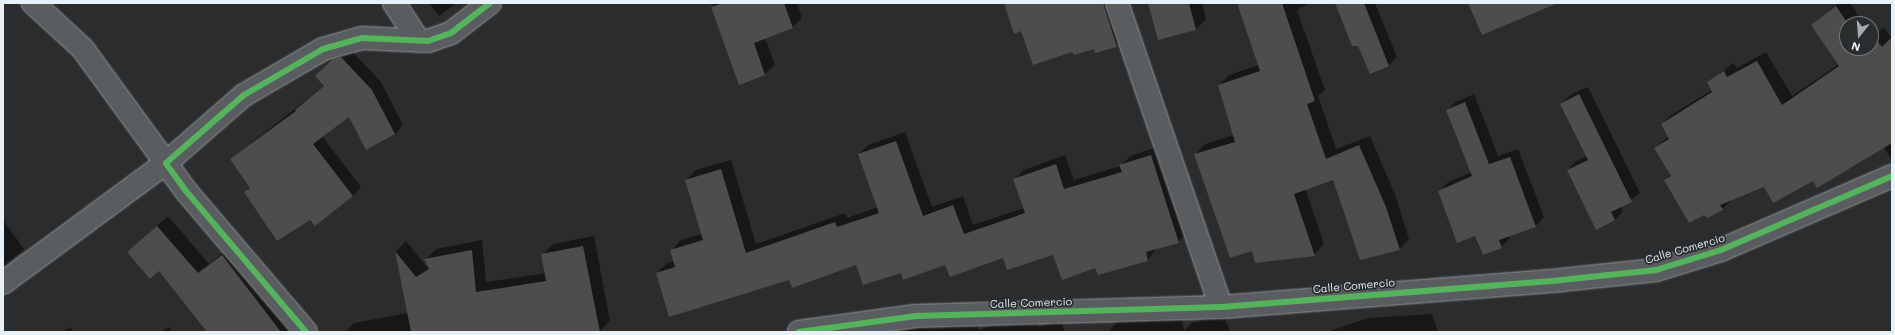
<!DOCTYPE html>
<html>
<head>
<meta charset="utf-8">
<style>
	body { margin:0 }
	#map { position:relative; width:1895px; height:335px; overflow:hidden; background:#2b2c2d; font-family:Mali,sans-serif }
	div>[style] { position:absolute }
	.shadow>* { inset:0; background:#0007 }
	.building>* { inset:0; background:#4f4c4c }
	.roads { filter:drop-shadow(0 0 1px #96989a) drop-shadow(0 0 1px #96989a) }
	.street>* { height:22px; margin:-11px; padding:0 11px; transform-origin:11px; border-radius:11px; background:#5a5d60 }
	.secondary>* { height:22px; margin:-11px; padding:0 11px; transform-origin:11px; border-radius:11px; background:#5a5d60 }
	.cycleway>* { height:6px; margin:-3px; padding:0 3px; transform-origin:3px; border-radius:3px; background:#56b35d }
	span { translate:-50% -50%; white-space:nowrap; text-align:center; line-height:1.15; -webkit-text-stroke:3.5px #2a2d2e; paint-order:stroke }
	.street-label { font-size:11px; color:#e8f1f8 }
	.frame { position:absolute; inset:0; border:4px solid #e8f1f8; pointer-events:none }
	.north { position:absolute; left:1839px; top:16px; width:40px; height:40px; box-sizing:border-box; background:#2a2d2e; border:1px solid #767b7f; border-radius:50%; rotate:197deg; font-size:11px; font-weight:700; line-height:16px; text-align:center; color:#e8f1f8 }
	.north::after { content:''; display:block; margin:auto; width:14px; height:18px; background:#a6acb1; clip-path:polygon(50% 0,100% 100%,50% 72%,0 100%) }
</style>
</head>
<body>
<div id="map">
	<div class="shadow">
		<div style="clip-path:polygon(429px 3px,457px 3px,439px 16px)"></div>
		<div style="clip-path:polygon(712px 3px,797px 3px,802px 18px,792px 28px,765px 38px,775px 65px,765px 74px,740px 83px)"></div>
		<div style="clip-path:polygon(1005px 3px,1112px 3px,1125px 37px,1116px 46px,1073px 51px,1022px 30px)"></div>
		<div style="clip-path:polygon(1149px 3px,1202px 3px,1206px 19px,1196px 29px)"></div>
		<div style="clip-path:polygon(1238px 3px,1310px 3px,1297px 10px,1325px 90px,1318px 96px,1336px 149px,1370px 136px,1396px 197px,1409px 239px,1399px 250px,1333px 178px,1305px 188px,1324px 244px,1314px 255px,1253px 250px,1195px 155px,1205px 144px,1234px 135px,1219px 85px,1229px 75px,1259px 65px)"></div>
		<div style="clip-path:polygon(1336px 3px,1375px 3px,1397px 57px,1389px 65px,1359px 44px)"></div>
		<div style="clip-path:polygon(1839px 3px,1850px 3px,1864px 24px,1847px 24px,1847px 48px,1871px 48px,1871px 33px,1873px 36px,1884px 28px,1892px 38px,1892px 156px,1890px 157px,1883px 147px,1813px 179px,1764px 186px,1732px 200px,1722px 209px,1708px 217px,1665px 180px,1671px 174px,1655px 148px,1669px 136px,1662px 124px,1671px 115px,1712px 90px,1709px 83px,1733px 63px,1737px 68px,1766px 52px,1792px 96px,1839px 64px,1812px 25px)"></div>
		<div style="clip-path:polygon(350px 49px,381px 82px,403px 125px,395px 134px,349px 115px,322px 136px,361px 187px,353px 196px,310px 219px,245px 192px,250px 187px,231px 159px,325px 85px,324px 68px,343px 51px)"></div>
		<div style="clip-path:polygon(1588px 87px,1640px 193px,1621px 206px,1623px 211px,1615px 220px,1568px 170px,1576px 161px,1587px 156px,1561px 104px,1570px 95px)"></div>
		<div style="clip-path:polygon(1474px 94px,1498px 156px,1518px 149px,1544px 217px,1536px 226px,1508px 236px,1510px 238px,1501px 247px,1476px 235px,1440px 191px,1448px 182px,1472px 172px,1447px 110px,1456px 102px)"></div>
		<div style="clip-path:polygon(evenodd,905px 132px,932px 207px,963px 196px,973px 225px,1024px 208px,1014px 180px,1024px 170px,1065px 155px,1074px 180px,1121px 166px,1130px 156px,1160px 146px,1188px 232px,1178px 242px,1157px 248px,1148px 260px,1096px 267px,1054px 253px,946px 263px,901px 271px,857px 264px,789px 278px,657px 273px,667px 263px,675px 261px,672px 250px,681px 240px,702px 234px,686px 180px,696px 170px,731px 160px,756px 244px,845px 213px,847px 218px,878px 207px,859px 154px,868px 145px,905px 132px,1145px 247px,1148px 255px,1145px 255px,1145px 247px)"></div>
		<div style="clip-path:polygon(168px 216px,209px 264px,233px 245px,300px 332px,208px 332px,138px 243px)"></div>
		<div style="clip-path:polygon(4px 221px,24px 249px,3px 267px,3px 222px)"></div>
		<div style="clip-path:polygon(594px 236px,610px 321px,600px 331px,345px 332px,354px 323px,409px 313px,396px 251px,406px 241px,427px 267px,429px 266px,425px 260px,436px 249px,482px 240px,486px 282px,546px 273px,542px 255px,553px 244px)"></div>
		<div style="clip-path:polygon(1223px 312px,1230px 332px,1111px 332px,1110px 329px,1118px 321px,1144px 315px,1181px 314px,1184px 331px,1192px 323px)"></div>
		<div style="clip-path:polygon(1432px 314px,1438px 332px,1327px 332px,1368px 318px)"></div>
		<div style="clip-path:polygon(1035px 316px,1039px 327px,1061px 320px,1065px 332px,884px 332px,933px 319px,975px 318px,979px 330px,1019px 317px)"></div>
		<div style="clip-path:polygon(71px 327px,73px 332px,61px 332px)"></div>
		<div style="clip-path:polygon(170px 327px,172px 332px,159px 332px)"></div>
	</div>
	<div class="building">
		<div style="clip-path:polygon(723px 3px,784px 3px,793px 28px,754px 43px,765px 75px,739px 85px,711px 7px)"></div>
		<div style="clip-path:polygon(1004px 3px,1103px 3px,1117px 47px,1095px 53px,1094px 49px,1074px 55px,1072px 52px,1033px 65px,1021px 31px,1014px 34px)"></div>
		<div style="clip-path:polygon(1148px 3px,1189px 3px,1196px 30px,1158px 40px)"></div>
		<div style="clip-path:polygon(1237px 3px,1282px 3px,1315px 101px,1307px 104px,1326px 159px,1359px 145px,1386px 207px,1400px 250px,1360px 260px,1333px 180px,1294px 194px,1315px 256px,1255px 263px,1252px 251px,1230px 258px,1194px 154px,1235px 142px,1218px 85px,1260px 71px)"></div>
		<div style="clip-path:polygon(1335px 3px,1364px 3px,1389px 66px,1370px 74px,1358px 46px,1352px 46px)"></div>
		<div style="clip-path:polygon(1468px 3px,1558px 3px,1482px 35px)"></div>
		<div style="clip-path:polygon(1836px 6px,1848px 24px,1847px 48px,1871px 48px,1871px 39px,1874px 37px,1882px 47px,1892px 37px,1892px 143px,1817px 188px,1813px 181px,1773px 203px,1764px 187px,1720px 205px,1723px 210px,1708px 218px,1704px 215px,1689px 223px,1664px 180px,1671px 176px,1654px 148px,1669px 139px,1661px 124px,1712px 92px,1707px 82px,1724px 71px,1727px 77px,1757px 61px,1782px 105px,1839px 66px,1811px 25px)"></div>
		<div style="clip-path:polygon(341px 57px,372px 90px,395px 134px,366px 150px,349px 117px,313px 144px,353px 196px,315px 226px,310px 220px,277px 241px,244px 192px,250px 188px,230px 159px,296px 111px,295px 110px,324px 86px,315px 76px,333px 59px)"></div>
		<div style="clip-path:polygon(1579px 94px,1632px 202px,1611px 212px,1615px 220px,1596px 230px,1567px 170px,1588px 160px,1560px 104px)"></div>
		<div style="clip-path:polygon(1465px 102px,1489px 164px,1510px 157px,1536px 227px,1499px 240px,1502px 248px,1483px 255px,1475px 236px,1457px 243px,1438px 191px,1472px 176px,1446px 110px)"></div>
		<div style="clip-path:polygon(896px 141px,923px 216px,953px 205px,964px 234px,1025px 213px,1013px 179px,1056px 164px,1064px 189px,1122px 172px,1119px 165px,1151px 155px,1179px 243px,1146px 252px,1148px 261px,1098px 275px,1095px 268px,1062px 280px,1053px 255px,1007px 270px,1003px 258px,950px 277px,945px 265px,903px 280px,901px 273px,863px 285px,856px 265px,792px 288px,789px 280px,669px 317px,656px 273px,675px 267px,670px 250px,703px 240px,685px 180px,721px 169px,746px 253px,835px 222px,837px 227px,879px 213px,858px 154px)"></div>
		<div style="clip-path:polygon(157px 226px,198px 273px,222px 255px,281px 332px,207px 332px,159px 271px,150px 279px,127px 252px)"></div>
		<div style="clip-path:polygon(583px 246px,600px 332px,411px 332px,395px 251px,416px 277px,429px 269px,424px 259px,472px 250px,476px 292px,546px 281px,541px 254px)"></div>
	</div>
	<div class="roads">
		<div class="street">
			<div style="left:394px;top:3px;width:45px;rotate:56.7deg"></div>
			<div style="left:1117px;top:3px;width:321px;rotate:71.1deg"></div>
			<div style="left:3px;top:283px;width:202px;rotate:-36.4deg"></div>
			<div style="left:166px;top:163px;width:142px;rotate:-126.1deg"></div>
			<div style="left:82px;top:48px;width:67px;rotate:-137.4deg"></div>
			<div style="left:306px;top:332px;width:185px;rotate:-130.4deg"></div>
			<div style="left:186px;top:191px;width:34px;rotate:-126deg"></div>
			<div style="left:166px;top:163px;width:103px;rotate:-41.1deg"></div>
			<div style="left:244px;top:95px;width:91px;rotate:-30.2deg"></div>
			<div style="left:323px;top:49px;width:41px;rotate:-15.8deg"></div>
			<div style="left:362px;top:38px;width:66px;rotate:2.6deg"></div>
			<div style="left:428px;top:41px;width:24px;rotate:-19deg"></div>
			<div style="left:451px;top:33px;width:49px;rotate:-37.6deg"></div>
		</div>
		<div class="secondary">
			<div style="left:799px;top:332px;width:118px;rotate:-7.8deg"></div>
			<div style="left:916px;top:316px;width:305px;rotate:-1.7deg"></div>
			<div style="left:1221px;top:307px;width:341px;rotate:-4.5deg"></div>
			<div style="left:1561px;top:280px;width:96px;rotate:-6deg"></div>
			<div style="left:1656px;top:270px;width:68px;rotate:-17.1deg"></div>
			<div style="left:1721px;top:250px;width:186px;rotate:-23.4deg"></div>
		</div>
	</div>
	<div class="cycleway">
		<div style="left:306px;top:332px;width:185px;rotate:-130.4deg"></div>
		<div style="left:186px;top:191px;width:34px;rotate:-126deg"></div>
		<div style="left:166px;top:163px;width:103px;rotate:-41.1deg"></div>
		<div style="left:244px;top:95px;width:91px;rotate:-30.2deg"></div>
		<div style="left:323px;top:49px;width:41px;rotate:-15.8deg"></div>
		<div style="left:362px;top:38px;width:66px;rotate:2.6deg"></div>
		<div style="left:428px;top:41px;width:24px;rotate:-19deg"></div>
		<div style="left:451px;top:33px;width:49px;rotate:-37.6deg"></div>
		<div style="left:799px;top:332px;width:118px;rotate:-7.8deg"></div>
		<div style="left:916px;top:316px;width:305px;rotate:-1.7deg"></div>
		<div style="left:1221px;top:307px;width:341px;rotate:-4.5deg"></div>
		<div style="left:1561px;top:280px;width:96px;rotate:-6deg"></div>
		<div style="left:1656px;top:270px;width:68px;rotate:-17.1deg"></div>
		<div style="left:1721px;top:250px;width:186px;rotate:-23.4deg"></div>
	</div>
	<div class="street-label">
		<span style="left:1685px;top:249px;rotate:-16deg">Calle Comercio</span>
		<span style="left:1354px;top:286px;rotate:-5deg">Calle Comercio</span>
		<span style="left:1031px;top:303px;rotate:-2deg">Calle Comercio</span>
	</div>
	<div class="frame"></div>
	<div class="north">N</div>
</div>
</body>
</html>
